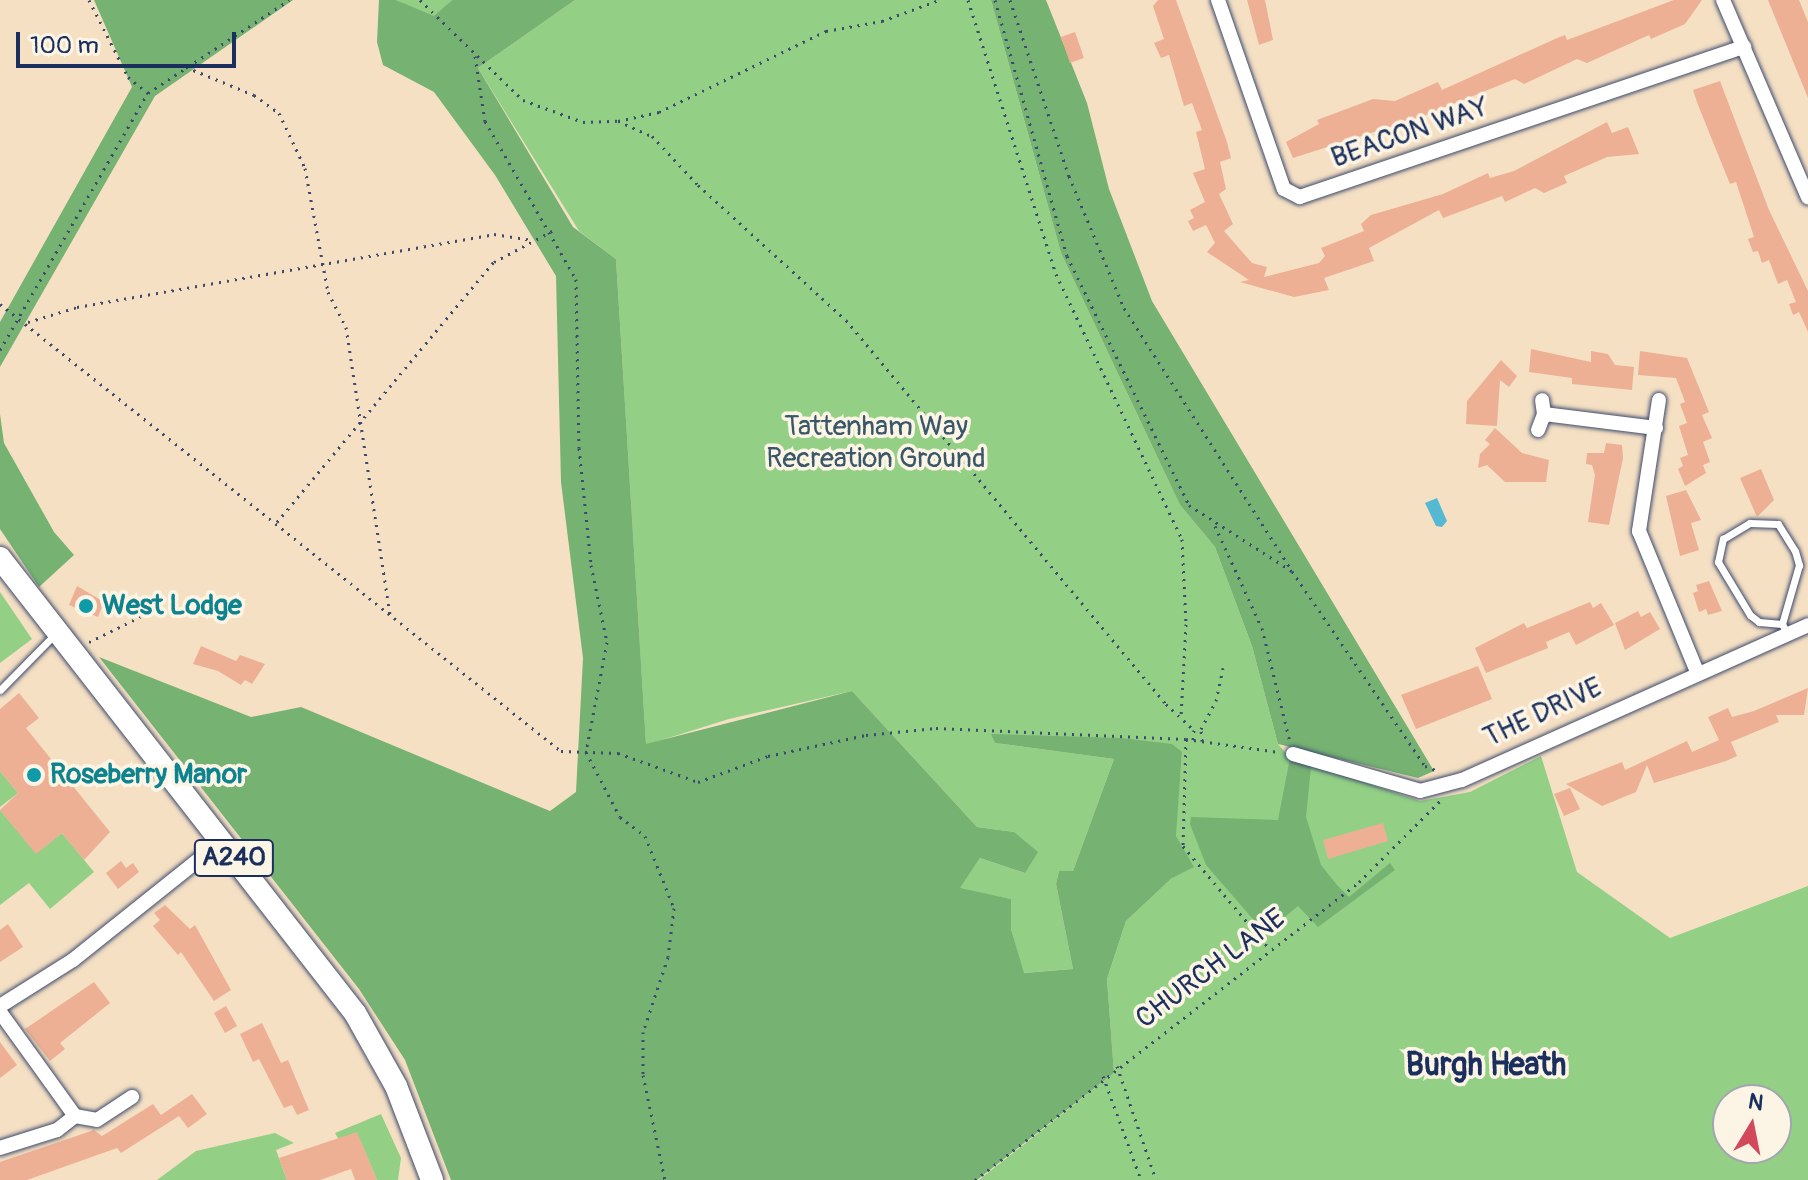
<!DOCTYPE html>
<html>
<head>
<meta charset="utf-8">
<style>
	body { margin:0 }
	#map { position:relative; width:1808px; height:1180px; overflow:hidden; background:#f5e0c4; font-family:Pangolin,sans-serif }
	div>[style] { position:absolute }
	.green>* { inset:0; background:#93d085 }
	.forest>* { inset:0; background:#76b272 }
	.water>* { inset:0; background:#55b9d4 }
	.building>* { inset:0; background:#edb094 }
	.path>* { height:3px; margin-top:-1.5px; transform-origin:0; background:repeating-linear-gradient(90deg,#3c4a6d 0 2px,transparent 0 8px) }
	.roads { filter:drop-shadow(0 0 2px #3c4a6d) drop-shadow(0 0 2px #3c4a6d) }
	.service>* { height:7px; margin:-3.5px; padding:0 3.5px; transform-origin:3.5px; border-radius:3.5px; background:#fff }
	.minor>* { height:14px; margin:-7px; padding:0 7px; transform-origin:7px; border-radius:7px; background:#fff }
	.trunk>* { height:22px; margin:-11px; padding:0 11px; transform-origin:11px; border-radius:11px; background:#fff }
	.dots>* { width:22px; height:22px; translate:-50% -50%; box-sizing:border-box; border:4px solid #fcf5e5; border-radius:50% }
	span { translate:-50% -50%; white-space:nowrap; text-align:center; line-height:1.15; -webkit-text-stroke:7px #fcf5e5; paint-order:stroke }
	.shield-label span { padding:2px 6px; background:#fcf5e5; border:2px solid; border-radius:6px; -webkit-text-stroke-width:0 }
	.shield-label { font-size:26px; color:#1b2f5e; font-weight:700 }
	.street-label { font-size:28px; color:#1b2f5e }
	.park-label { font-size:28px; color:#395768 }
	.culture-label { font-size:28px; color:#0d838f; font-weight:700 }
	.left { translate:0 -50%; text-align:left }
	.quarter-label { font-size:32px; color:#1b2f5e; font-weight:700 }
	.north { position:absolute; left:1712px; top:1084px; width:80px; height:80px; box-sizing:border-box; background:#fcf5e5; border:2px solid #a2a6af; border-radius:50%; rotate:10deg; font-size:22px; font-weight:700; line-height:32px; text-align:center; color:#1b2f5e }
	.north::after { content:''; display:block; margin:auto; width:28px; height:36px; background:#d1495b; clip-path:polygon(50% 0,100% 100%,50% 72%,0 100%) }
	.scale { position:absolute; left:16px; top:32px; width:220px; height:36px; box-sizing:border-box; border:4px solid #1b2f5e; border-top:0; padding-left:10px; font-size:24px; line-height:28px; white-space:nowrap; color:#1b2f5e; -webkit-text-stroke:6px #fcf5e5; paint-order:stroke }
</style>
</head>
<body>
<div id="map">
	<div class="green">
		<div style="clip-path:polygon(396px 0,452px 0,434px 17px)"></div>
		<div style="clip-path:polygon(evenodd,575px 0,991px 0,1061px 253px,1180px 505px,1215px 547px,1252px 646px,1278px 744px,1290px 758px,1420px 801px,1470px 792px,1541px 756px,1577px 872px,1670px 938px,1808px 886px,1808px 1180px,979px 1180px,1114px 1073px,1107px 979px,1126px 921px,1172px 878px,1182px 752px,995px 743px,1114px 759px,1073px 871px,1059px 871px,1056px 884px,1073px 969px,1023px 973px,1011px 929px,1011px 899px,959px 889px,980px 858px,1025px 873px,1014px 832px,977px 827px,852px 691px,729px 719px,646px 745px,616px 259px,579px 231px,478px 68px,575px 0,1728px 1100px,1776px 1100px,1776px 1148px,1728px 1148px,1728px 1100px)"></div>
		<div style="clip-path:polygon(0 592px,32px 639px,0 663px)"></div>
		<div style="clip-path:polygon(0 771px,18px 793px,0 807px)"></div>
		<div style="clip-path:polygon(0 810px,36px 853px,62px 833px,94px 872px,50px 909px,29px 883px,0 905px)"></div>
		<div style="clip-path:polygon(381px 1114px,401px 1158px,398px 1180px,377px 1180px,357px 1133px,339px 1140px,335px 1133px)"></div>
		<div style="clip-path:polygon(275px 1133px,294px 1143px,276px 1150px,287px 1180px,157px 1180px,196px 1151px)"></div>
	</div>
	<div class="forest">
		<div style="clip-path:polygon(94px 0,293px 0,155px 96px,0 367px,0 322px,132px 87px)"></div>
		<div style="clip-path:polygon(379px 0,396px 0,434px 16px,452px 0,575px 0,478px 68px,573px 227px,616px 259px,646px 744px,852px 691px,977px 827px,1014px 832px,1038px 852px,1025px 873px,980px 858px,960px 888px,1011px 899px,1011px 929px,1024px 973px,1073px 969px,1056px 884px,1059px 871px,1073px 871px,1114px 759px,995px 743px,991px 734px,1121px 738px,1172px 744px,1182px 752px,1176px 836px,1194px 867px,1172px 878px,1126px 921px,1107px 979px,1114px 1073px,977px 1180px,451px 1180px,405px 1060px,359px 989px,99px 657px,251px 717px,301px 707px,550px 811px,576px 792px,583px 658px,561px 482px,556px 276px,495px 175px,434px 92px,383px 65px,377px 42px)"></div>
		<div style="clip-path:polygon(991px 0,1046px 0,1087px 103px,1109px 189px,1152px 301px,1434px 771px,1418px 778px,1278px 744px,1252px 646px,1215px 547px,1180px 505px,1061px 253px)"></div>
		<div style="clip-path:polygon(0 414px,4px 443px,54px 532px,74px 555px,39px 587px,0 529px)"></div>
		<div style="clip-path:polygon(1290px 758px,1311px 767px,1306px 817px,1321px 865px,1337px 885px,1349px 897px,1390px 863px,1395px 870px,1318px 927px,1298px 906px,1265px 933px,1206px 865px,1190px 824px,1191px 817px,1278px 820px)"></div>
	</div>
	<div class="water">
		<div style="clip-path:polygon(1437px 498px,1447px 521px,1442px 527px,1436px 526px,1425px 503px)"></div>
	</div>
	<div class="building">
		<div style="clip-path:polygon(1158px 0,1176px 0,1227px 142px,1231px 158px,1220px 162px,1226px 189px,1219px 194px,1233px 224px,1224px 231px,1252px 263px,1267px 267px,1264px 277px,1319px 263px,1325px 256px,1321px 248px,1364px 231px,1361px 224px,1371px 215px,1443px 194px,1488px 173px,1490px 178px,1514px 171px,1607px 122px,1612px 133px,1628px 127px,1639px 154px,1607px 157px,1564px 176px,1567px 183px,1544px 193px,1535px 188px,1505px 202px,1502px 196px,1443px 218px,1439px 210px,1369px 248px,1374px 261px,1324px 278px,1329px 290px,1294px 297px,1240px 282px,1249px 280px,1207px 252px,1215px 243px,1206px 225px,1193px 231px,1188px 221px,1194px 218px,1190px 210px,1205px 202px,1193px 173px,1205px 169px,1196px 132px,1202px 130px,1192px 103px,1184px 106px,1169px 55px,1161px 58px,1154px 43px,1164px 39px,1153px 6px)"></div>
		<div style="clip-path:polygon(1247px 0,1265px 0,1273px 40px,1259px 45px)"></div>
		<div style="clip-path:polygon(1674px 0,1702px 0,1685px 24px,1651px 39px,1649px 35px,1587px 63px,1577px 59px,1524px 84px,1515px 79px,1421px 117px,1293px 158px,1286px 142px,1319px 124px,1317px 120px,1373px 99px,1395px 101px,1438px 82px,1442px 90px,1555px 39px,1565px 35px,1567px 40px)"></div>
		<div style="clip-path:polygon(1768px 0,1799px 0,1808px 22px,1808px 98px)"></div>
		<div style="clip-path:polygon(1075px 32px,1084px 58px,1070px 63px,1061px 37px)"></div>
		<div style="clip-path:polygon(1720px 81px,1769px 210px,1808px 291px,1808px 332px,1799px 312px,1793px 315px,1789px 304px,1796px 302px,1787px 280px,1778px 284px,1769px 260px,1762px 263px,1758px 251px,1753px 252px,1748px 239px,1754px 237px,1736px 182px,1730px 184px,1698px 105px,1693px 90px)"></div>
		<div style="clip-path:polygon(1531px 349px,1591px 362px,1591px 351px,1608px 354px,1615px 365px,1634px 367px,1632px 390px,1572px 384px,1572px 378px,1529px 372px)"></div>
		<div style="clip-path:polygon(1640px 351px,1687px 358px,1709px 412px,1702px 415px,1712px 438px,1703px 442px,1710px 462px,1703px 465px,1706px 473px,1685px 486px,1678px 469px,1683px 466px,1680px 458px,1688px 455px,1679px 426px,1687px 423px,1680px 404px,1685px 402px,1676px 378px,1638px 375px)"></div>
		<div style="clip-path:polygon(1501px 360px,1517px 376px,1509px 387px,1500px 380px,1497px 426px,1466px 424px,1467px 401px)"></div>
		<div style="clip-path:polygon(1495px 428px,1522px 453px,1549px 460px,1546px 482px,1505px 482px,1487px 465px,1478px 468px,1480px 454px,1490px 444px,1485px 440px)"></div>
		<div style="clip-path:polygon(1606px 443px,1622px 445px,1623px 458px,1609px 525px,1588px 522px,1595px 475px,1592px 465px,1586px 464px,1587px 453px,1604px 453px)"></div>
		<div style="clip-path:polygon(1761px 469px,1774px 500px,1757px 517px,1740px 478px)"></div>
		<div style="clip-path:polygon(1686px 490px,1701px 520px,1691px 523px,1699px 550px,1680px 556px,1666px 496px)"></div>
		<div style="clip-path:polygon(1709px 581px,1722px 611px,1708px 615px,1706px 609px,1699px 612px,1693px 593px,1698px 591px,1696px 585px)"></div>
		<div style="clip-path:polygon(77px 586px,104px 602px,98px 617px,69px 605px)"></div>
		<div style="clip-path:polygon(1590px 602px,1593px 608px,1601px 603px,1614px 625px,1576px 645px,1569px 632px,1546px 642px,1548px 648px,1486px 673px,1475px 648px,1524px 623px,1527px 628px)"></div>
		<div style="clip-path:polygon(1638px 611px,1641px 617px,1650px 612px,1660px 629px,1625px 650px,1615px 623px)"></div>
		<div style="clip-path:polygon(201px 646px,236px 661px,240px 655px,265px 664px,252px 684px,245px 680px,241px 685px,218px 671px,193px 664px)"></div>
		<div style="clip-path:polygon(1478px 666px,1492px 699px,1416px 729px,1401px 695px)"></div>
		<div style="clip-path:polygon(1808px 688px,1804px 715px,1776px 715px,1779px 722px,1731px 742px,1737px 756px,1726px 761px,1654px 783px,1647px 765px,1636px 792px,1602px 806px,1566px 784px,1622px 762px,1625px 770px,1687px 741px,1692px 752px,1719px 740px,1708px 717px,1728px 708px,1732px 717px,1754px 711px)"></div>
		<div style="clip-path:polygon(19px 693px,39px 718px,26px 728px,110px 832px,84px 860px,62px 833px,36px 854px,0 810px,18px 793px,0 771px,0 709px)"></div>
		<div style="clip-path:polygon(1570px 788px,1580px 809px,1564px 816px,1554px 794px)"></div>
		<div style="clip-path:polygon(1383px 823px,1388px 841px,1328px 859px,1323px 840px)"></div>
		<div style="clip-path:polygon(121px 861px,126px 868px,133px 863px,139px 872px,118px 889px,106px 873px)"></div>
		<div style="clip-path:polygon(165px 905px,190px 929px,195px 925px,231px 990px,214px 1001px,181px 952px,178px 955px,153px 926px,160px 920px,154px 913px)"></div>
		<div style="clip-path:polygon(8px 924px,23px 947px,0 962px,0 930px)"></div>
		<div style="clip-path:polygon(94px 982px,110px 1003px,60px 1043px,65px 1049px,50px 1061px,25px 1029px)"></div>
		<div style="clip-path:polygon(226px 1006px,237px 1026px,225px 1033px,214px 1013px)"></div>
		<div style="clip-path:polygon(262px 1023px,281px 1063px,288px 1060px,309px 1110px,297px 1115px,292px 1105px,284px 1108px,259px 1059px,253px 1062px,240px 1034px)"></div>
		<div style="clip-path:polygon(0 1042px,17px 1065px,0 1078px)"></div>
		<div style="clip-path:polygon(192px 1094px,207px 1114px,188px 1128px,179px 1116px,121px 1153px,117px 1148px,27px 1180px,0 1180px,0 1162px,94px 1130px,102px 1136px,153px 1104px,161px 1115px)"></div>
		<div style="clip-path:polygon(357px 1132px,377px 1180px,355px 1180px,351px 1169px,320px 1180px,287px 1180px,279px 1158px)"></div>
	</div>
	<div class="path">
		<div style="left:89px;top:0;width:86px;rotate:63.1deg"></div>
		<div style="left:128px;top:77px;width:26px;rotate:39deg"></div>
		<div style="left:420px;top:0;width:144px;rotate:44.2deg"></div>
		<div style="left:523px;top:100px;width:64px;rotate:20.1deg"></div>
		<div style="left:583px;top:122px;width:35px;rotate:-2deg"></div>
		<div style="left:618px;top:121px;width:37px;rotate:24deg"></div>
		<div style="left:652px;top:136px;width:67px;rotate:46.8deg"></div>
		<div style="left:698px;top:185px;width:200px;rotate:42.4deg"></div>
		<div style="left:846px;top:320px;width:500px;rotate:50.2deg"></div>
		<div style="left:1166px;top:704px;width:38px;rotate:43deg"></div>
		<div style="left:1194px;top:730px;width:10px;rotate:96deg"></div>
		<div style="left:968px;top:0;width:288px;rotate:72.2deg"></div>
		<div style="left:1056px;top:274px;width:293px;rotate:64.6deg"></div>
		<div style="left:1182px;top:539px;width:85px;rotate:87.3deg"></div>
		<div style="left:1186px;top:624px;width:93px;rotate:93.1deg"></div>
		<div style="left:995px;top:0;width:266px;rotate:74.3deg"></div>
		<div style="left:1067px;top:256px;width:277px;rotate:63.9deg"></div>
		<div style="left:1189px;top:505px;width:122px;rotate:32.7deg"></div>
		<div style="left:1292px;top:571px;width:236px;rotate:55.7deg"></div>
		<div style="left:1425px;top:766px;width:14px;rotate:21deg"></div>
		<div style="left:1010px;top:0;width:186px;rotate:71.5deg"></div>
		<div style="left:1069px;top:176px;width:143px;rotate:67.4deg"></div>
		<div style="left:1124px;top:308px;width:308px;rotate:57.4deg"></div>
		<div style="left:475px;top:56px;width:66px;rotate:81.3deg"></div>
		<div style="left:485px;top:121px;width:182px;rotate:60.1deg"></div>
		<div style="left:576px;top:279px;width:169px;rotate:89deg"></div>
		<div style="left:579px;top:448px;width:118px;rotate:84.1deg"></div>
		<div style="left:591px;top:565px;width:79px;rotate:78.3deg"></div>
		<div style="left:607px;top:642px;width:112px;rotate:100.8deg"></div>
		<div style="left:586px;top:752px;width:73px;rotate:62.4deg"></div>
		<div style="left:620px;top:817px;width:31px;rotate:37deg"></div>
		<div style="left:645px;top:836px;width:78px;rotate:68.1deg"></div>
		<div style="left:674px;top:908px;width:49px;rotate:97deg"></div>
		<div style="left:668px;top:957px;width:79px;rotate:108.4deg"></div>
		<div style="left:643px;top:1032px;width:43px;rotate:90deg"></div>
		<div style="left:643px;top:1075px;width:107px;rotate:78.2deg"></div>
		<div style="left:186px;top:67px;width:74px;rotate:22.4deg"></div>
		<div style="left:254px;top:95px;width:31px;rotate:36deg"></div>
		<div style="left:279px;top:113px;width:61px;rotate:64.7deg"></div>
		<div style="left:305px;top:168px;width:126px;rotate:79.5deg"></div>
		<div style="left:328px;top:292px;width:39px;rotate:63deg"></div>
		<div style="left:346px;top:327px;width:290px;rotate:81.3deg"></div>
		<div style="left:618px;top:121px;width:42px;rotate:-12.4deg"></div>
		<div style="left:659px;top:112px;width:186px;rotate:-25.9deg"></div>
		<div style="left:826px;top:31px;width:57px;rotate:-10.1deg"></div>
		<div style="left:882px;top:21px;width:61px;rotate:-20.2deg"></div>
		<div style="left:0;top:304px;width:717px;rotate:38.55deg"></div>
		<div style="left:561px;top:751px;width:57px;rotate:2deg"></div>
		<div style="left:618px;top:753px;width:85px;rotate:19.9deg"></div>
		<div style="left:698px;top:782px;width:75px;rotate:-20.4deg"></div>
		<div style="left:768px;top:756px;width:100px;rotate:-12.1deg"></div>
		<div style="left:866px;top:735px;width:70px;rotate:-5.7deg"></div>
		<div style="left:936px;top:728px;width:250px;rotate:2.5deg"></div>
		<div style="left:1186px;top:739px;width:93px;rotate:8deg"></div>
		<div style="left:28px;top:322px;width:51px;rotate:-17deg"></div>
		<div style="left:77px;top:307px;width:423px;rotate:-9.9deg"></div>
		<div style="left:494px;top:234px;width:37px;rotate:9deg"></div>
		<div style="left:0;top:350px;width:297px;rotate:-60.1deg"></div>
		<div style="left:148px;top:93px;width:169px;rotate:-33.4deg"></div>
		<div style="left:277px;top:522px;width:339px;rotate:-50.2deg"></div>
		<div style="left:494px;top:262px;width:66px;rotate:-28.1deg"></div>
		<div style="left:1215px;top:526px;width:112px;rotate:65.3deg"></div>
		<div style="left:1262px;top:628px;width:117px;rotate:76.2deg"></div>
		<div style="left:89px;top:642px;width:57px;rotate:-26.1deg"></div>
		<div style="left:1186px;top:739px;width:107px;rotate:91.6deg"></div>
		<div style="left:1183px;top:846px;width:133px;rotate:49.9deg"></div>
		<div style="left:1202px;top:741px;width:12px;rotate:-95deg"></div>
		<div style="left:1201px;top:729px;width:32px;rotate:-62deg"></div>
		<div style="left:1216px;top:701px;width:34px;rotate:-78deg"></div>
		<div style="left:1117px;top:1066px;width:120px;rotate:71.1deg"></div>
		<div style="left:1103px;top:1076px;width:111px;rotate:69.9deg"></div>
		<div style="left:975px;top:1180px;width:486px;rotate:-37.8deg"></div>
		<div style="left:1359px;top:882px;width:115px;rotate:-45deg"></div>
	</div>
	<div class="roads">
		<div class="service">
			<div style="left:1782px;top:624px;width:23px;rotate:-175deg"></div>
			<div style="left:1759px;top:622px;width:11px;rotate:-142deg"></div>
			<div style="left:1750px;top:615px;width:62px;rotate:-121.1deg"></div>
			<div style="left:1718px;top:562px;width:24px;rotate:-78deg"></div>
			<div style="left:1723px;top:539px;width:31px;rotate:-31deg"></div>
			<div style="left:1750px;top:523px;width:28px;rotate:2deg"></div>
			<div style="left:1778px;top:524px;width:32px;rotate:58deg"></div>
			<div style="left:1795px;top:551px;width:15px;rotate:74deg"></div>
			<div style="left:1799px;top:565px;width:61px;rotate:106.1deg"></div>
			<div style="left:1782px;top:624px;width:10px;rotate:61deg"></div>
			<div style="left:0;top:690px;width:78px;rotate:-45.5deg"></div>
		</div>
		<div class="minor">
			<div style="left:1218px;top:0;width:200px;rotate:70.8deg"></div>
			<div style="left:1284px;top:189px;width:18px;rotate:27deg"></div>
			<div style="left:1300px;top:197px;width:469px;rotate:-18.7deg"></div>
			<div style="left:1723px;top:0;width:215px;rotate:66.7deg"></div>
			<div style="left:1659px;top:400px;width:133px;rotate:98.7deg"></div>
			<div style="left:1639px;top:531px;width:152px;rotate:67.6deg"></div>
			<div style="left:1544px;top:414px;width:113px;rotate:7.1deg"></div>
			<div style="left:1538px;top:430px;width:17px;rotate:-69deg"></div>
			<div style="left:1544px;top:414px;width:14px;rotate:-98deg"></div>
			<div style="left:1293px;top:754px;width:132px;rotate:16.2deg"></div>
			<div style="left:1420px;top:791px;width:43px;rotate:-14.7deg"></div>
			<div style="left:1462px;top:780px;width:379px;rotate:-24.1deg"></div>
			<div style="left:0;top:1006px;width:86px;rotate:-32.2deg"></div>
			<div style="left:73px;top:960px;width:189px;rotate:-38.6deg"></div>
			<div style="left:0;top:1012px;width:128px;rotate:54.2deg"></div>
			<div style="left:75px;top:1116px;width:23px;rotate:142deg"></div>
			<div style="left:57px;top:1130px;width:60px;rotate:162.5deg"></div>
			<div style="left:75px;top:1116px;width:22px;rotate:10deg"></div>
			<div style="left:97px;top:1120px;width:42px;rotate:-33.3deg"></div>
		</div>
		<div class="trunk">
			<div style="left:0;top:558px;width:577px;rotate:52.04deg"></div>
			<div style="left:355px;top:1013px;width:84px;rotate:60.7deg"></div>
			<div style="left:396px;top:1086px;width:101px;rotate:69deg"></div>
		</div>
	</div>
	<div class="dots">
		<div style="left:86px;top:606px;background:#0f9aa8"></div>
		<div style="left:34px;top:775px;background:#0f9aa8"></div>
	</div>
	<div class="shield-label">
		<span style="left:234px;top:858px">A240</span>
	</div>
	<div class="street-label">
		<span style="left:1410px;top:133px;rotate:-19deg">BEACON WAY</span>
		<span style="left:1543px;top:713px;rotate:-25deg">THE DRIVE</span>
		<span style="left:1211px;top:969px;rotate:-37deg">CHURCH LANE</span>
	</div>
	<div class="park-label">
		<span style="left:876px;top:443px">Tattenham Way<br>Recreation Ground</span>
	</div>
	<div class="culture-label">
		<span class="left" style="left:102px;top:606px">West Lodge</span>
		<span class="left" style="left:50px;top:775px">Roseberry Manor</span>
	</div>
	<div class="quarter-label">
		<span style="left:1486px;top:1065px">Burgh Heath</span>
	</div>
	<div class="north">N</div>
	<div class="scale">100 m</div>
</div>
</body>
</html>
